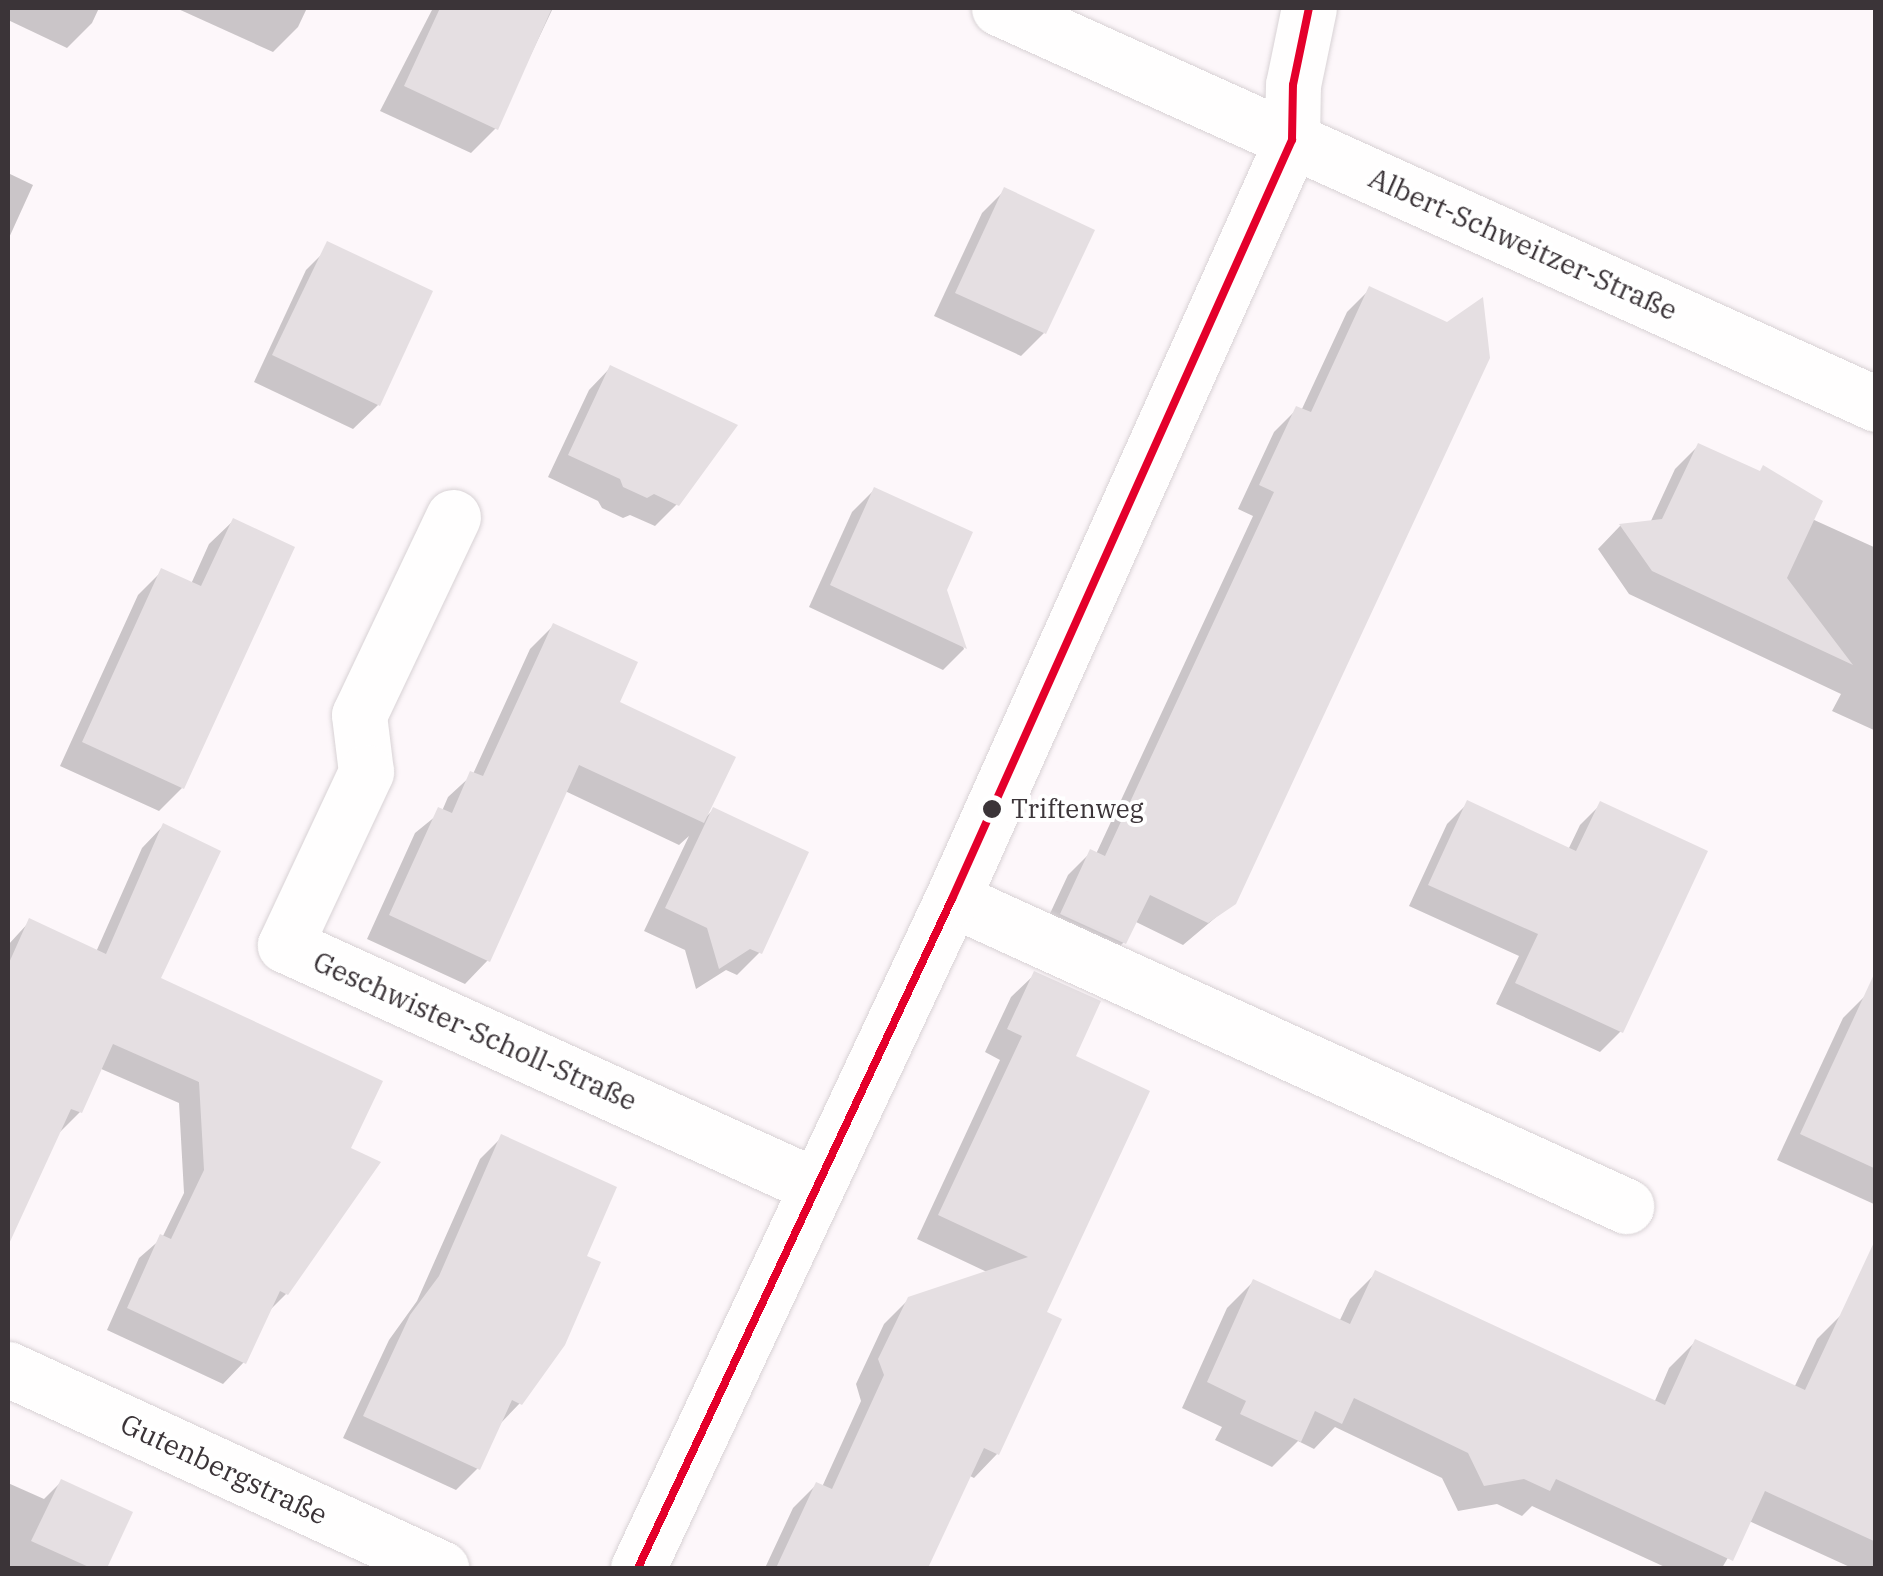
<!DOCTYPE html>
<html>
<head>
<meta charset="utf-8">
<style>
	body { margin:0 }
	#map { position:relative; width:1883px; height:1576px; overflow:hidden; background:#fdf7fa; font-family:"IBM Plex Serif",serif }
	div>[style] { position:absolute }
	.shadow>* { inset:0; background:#0003 }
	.building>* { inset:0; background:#e5dfe2 }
	.roads { filter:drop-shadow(0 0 2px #d8d2d5) drop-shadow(0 0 2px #d8d2d5) }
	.street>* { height:55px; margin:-27.5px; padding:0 27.5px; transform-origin:27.5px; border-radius:27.5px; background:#fffefe }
	.bus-1>* { height:8px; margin:-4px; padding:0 4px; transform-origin:4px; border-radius:4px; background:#e4002b }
	.dots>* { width:28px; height:28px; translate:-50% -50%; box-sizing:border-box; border:5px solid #fff; border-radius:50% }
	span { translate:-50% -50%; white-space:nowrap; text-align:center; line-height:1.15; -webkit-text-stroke:8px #fff; paint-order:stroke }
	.bus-label { font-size:26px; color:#3b3438 }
	.left { translate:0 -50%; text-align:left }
	.street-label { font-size:28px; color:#3b3438 }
	.frame { position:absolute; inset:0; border:10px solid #3b3438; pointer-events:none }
</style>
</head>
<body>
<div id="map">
	<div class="shadow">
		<div style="clip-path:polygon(8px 8px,99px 8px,92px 23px,67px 48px,8px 20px)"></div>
		<div style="clip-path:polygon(176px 8px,307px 8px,298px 27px,273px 52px)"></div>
		<div style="clip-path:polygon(433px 8px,553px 8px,496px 128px,471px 153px,380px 111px)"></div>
		<div style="clip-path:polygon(8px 173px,33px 185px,8px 240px)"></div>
		<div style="clip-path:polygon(1005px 190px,1044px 333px,1021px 356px,934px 316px,982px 213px)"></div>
		<div style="clip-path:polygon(331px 245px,378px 405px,353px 429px,254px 382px,306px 270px)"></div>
		<div style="clip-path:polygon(1370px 289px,1234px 902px,1183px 945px,1134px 921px,1124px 942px,1101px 965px,1039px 937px,1068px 875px,1091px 852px,1096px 854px,1253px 516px,1238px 509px,1274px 432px,1297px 409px,1301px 411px,1347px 312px)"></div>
		<div style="clip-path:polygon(610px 368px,677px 504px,655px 526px,630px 515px,623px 518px,602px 508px,598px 501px,548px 477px,589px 390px)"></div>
		<div style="clip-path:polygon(1698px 446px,1812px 519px,1876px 548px,1876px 731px,1832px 711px,1841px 694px,1629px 594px,1598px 549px,1620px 526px,1650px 523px,1675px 469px)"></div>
		<div style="clip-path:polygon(874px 490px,944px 590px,964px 649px,943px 670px,809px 607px,852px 512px)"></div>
		<div style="clip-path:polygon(233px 521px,182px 788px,159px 811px,60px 766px,138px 595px,162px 571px,191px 584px,209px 544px)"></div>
		<div style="clip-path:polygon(553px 626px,705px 818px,713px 810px,760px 952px,737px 975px,726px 970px,696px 989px,685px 950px,644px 931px,689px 836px,679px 845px,565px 791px,488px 960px,465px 984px,367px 939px,415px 833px,442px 811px,448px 797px,473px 774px,530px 649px)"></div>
		<div style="clip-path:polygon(1468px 803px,1568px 850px,1580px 825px,1601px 804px,1621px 1031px,1600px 1052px,1496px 1004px,1519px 956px,1409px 906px,1447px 824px)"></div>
		<div style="clip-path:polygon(163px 826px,157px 980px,286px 1294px,267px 1313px,244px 1362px,223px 1384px,107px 1330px,139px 1258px,162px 1238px,184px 1193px,179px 1103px,99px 1068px,80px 1112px,58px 1134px,8px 1213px,8px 945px,30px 921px,96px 952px,142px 848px)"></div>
		<div style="clip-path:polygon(1035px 974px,1073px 1058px,1044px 1313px,997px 1454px,974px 1478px,968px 1475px,925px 1568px,765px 1568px,793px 1508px,816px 1485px,822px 1487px,861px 1401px,856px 1384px,884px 1324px,909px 1299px,989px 1273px,917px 1239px,1000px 1060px,985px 1052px,1011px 997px)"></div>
		<div style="clip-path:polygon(1867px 994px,1876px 997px,1876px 1205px,1777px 1160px,1843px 1018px)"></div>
		<div style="clip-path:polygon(502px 1137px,520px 1403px,499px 1425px,478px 1468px,456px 1490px,343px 1438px,389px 1340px,417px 1301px,480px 1159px)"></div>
		<div style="clip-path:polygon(1376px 1273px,1654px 1403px,1669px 1368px,1695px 1342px,1794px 1388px,1817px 1339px,1843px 1313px,1876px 1328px,1876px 1568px,1852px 1568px,1749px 1521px,1722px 1568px,1667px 1568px,1532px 1506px,1522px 1516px,1497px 1504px,1458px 1511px,1442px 1478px,1335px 1427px,1314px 1449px,1298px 1441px,1272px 1467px,1215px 1440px,1222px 1427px,1182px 1408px,1227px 1308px,1253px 1282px,1339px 1322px,1350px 1299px)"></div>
		<div style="clip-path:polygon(61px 1482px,129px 1513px,104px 1568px,8px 1568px,8px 1483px,44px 1499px)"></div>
	</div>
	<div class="building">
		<div style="clip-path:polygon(440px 8px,552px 8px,498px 130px,404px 86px)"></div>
		<div style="clip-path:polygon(1004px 187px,1095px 230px,1046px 334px,955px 293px)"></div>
		<div style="clip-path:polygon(327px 241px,433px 291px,380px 406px,272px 355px)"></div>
		<div style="clip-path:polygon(1369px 286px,1447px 322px,1483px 297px,1490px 358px,1236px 904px,1208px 923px,1150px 895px,1126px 944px,1060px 914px,1090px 849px,1105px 856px,1274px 492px,1259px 485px,1296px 406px,1311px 412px)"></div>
		<div style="clip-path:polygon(610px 365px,738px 425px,679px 506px,654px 494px,647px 498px,623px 487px,620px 479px,568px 455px)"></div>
		<div style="clip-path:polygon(1698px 443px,1760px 471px,1763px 465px,1823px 501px,1787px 578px,1853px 665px,1652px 571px,1619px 524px,1662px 519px)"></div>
		<div style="clip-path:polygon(874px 487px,973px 532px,947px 590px,967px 649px,830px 585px)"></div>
		<div style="clip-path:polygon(233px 518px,295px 547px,184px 789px,82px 742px,161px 568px,201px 586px)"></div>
		<div style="clip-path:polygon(553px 623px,638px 662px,620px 702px,736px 757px,704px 823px,579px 765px,490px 962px,389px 915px,438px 807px,452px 813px,470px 771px,483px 776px)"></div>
		<div style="clip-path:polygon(1467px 800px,1576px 851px,1600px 801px,1708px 851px,1623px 1033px,1515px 983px,1538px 934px,1428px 885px)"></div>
		<div style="clip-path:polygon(713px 807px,809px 852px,762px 954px,750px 949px,719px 969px,707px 928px,665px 908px)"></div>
		<div style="clip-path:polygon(163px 823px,221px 851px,161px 978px,383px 1081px,351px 1148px,381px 1162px,288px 1295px,280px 1291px,246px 1364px,127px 1308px,160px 1234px,171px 1239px,204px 1170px,199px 1082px,113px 1044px,82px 1113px,71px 1109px,8px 1246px,8px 965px,29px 918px,106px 954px)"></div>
		<div style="clip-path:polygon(1876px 970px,1876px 1169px,1800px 1134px)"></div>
		<div style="clip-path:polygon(1034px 971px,1101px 1001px,1076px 1056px,1150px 1091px,1047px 1312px,1062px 1319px,999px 1455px,984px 1448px,928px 1568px,776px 1568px,816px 1482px,832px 1489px,884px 1375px,878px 1359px,908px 1297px,1028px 1257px,938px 1215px,1022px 1036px,1007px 1029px)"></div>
		<div style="clip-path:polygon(501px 1134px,617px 1187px,587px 1256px,601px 1262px,565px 1345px,522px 1405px,512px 1400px,480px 1470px,363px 1416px,410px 1315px,439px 1276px)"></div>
		<div style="clip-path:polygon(1876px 1238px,1876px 1542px,1765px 1491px,1733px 1561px,1556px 1479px,1550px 1491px,1524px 1479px,1484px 1486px,1468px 1453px,1354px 1398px,1342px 1424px,1315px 1411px,1301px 1442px,1240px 1414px,1246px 1401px,1207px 1382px,1253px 1279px,1350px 1324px,1375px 1270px,1665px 1405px,1695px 1339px,1805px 1390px)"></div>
		<div style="clip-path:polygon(61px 1479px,133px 1512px,107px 1568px,91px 1568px,31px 1541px)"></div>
	</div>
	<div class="roads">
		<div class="street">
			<div style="left:999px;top:8px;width:962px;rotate:24.3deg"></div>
			<div style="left:453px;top:517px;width:219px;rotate:115.4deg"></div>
			<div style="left:359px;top:715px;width:57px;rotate:83deg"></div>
			<div style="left:366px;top:772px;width:191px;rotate:115.1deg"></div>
			<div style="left:285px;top:945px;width:583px;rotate:24.41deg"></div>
			<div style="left:952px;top:899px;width:741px;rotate:24.49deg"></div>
			<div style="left:8px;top:1369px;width:477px;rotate:24.7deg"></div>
			<div style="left:638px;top:1568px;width:739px;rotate:-64.86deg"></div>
			<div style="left:952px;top:899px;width:832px;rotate:-65.87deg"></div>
			<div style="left:1292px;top:140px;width:55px;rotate:-89deg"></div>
			<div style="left:1293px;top:85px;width:79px;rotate:-78.3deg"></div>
		</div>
	</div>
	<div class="bus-1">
		<div style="left:638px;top:1568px;width:739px;rotate:-64.86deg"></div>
		<div style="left:952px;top:899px;width:832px;rotate:-65.87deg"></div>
		<div style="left:1292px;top:140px;width:55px;rotate:-89deg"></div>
		<div style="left:1293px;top:85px;width:79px;rotate:-78.3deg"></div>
	</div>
	<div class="dots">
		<div style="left:992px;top:809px;background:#3b3438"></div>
	</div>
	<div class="bus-label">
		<span class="left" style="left:1011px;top:809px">Triftenweg</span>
	</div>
	<div class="street-label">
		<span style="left:1523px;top:244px;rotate:24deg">Albert-Schweitzer-Straße</span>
		<span style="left:475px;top:1031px;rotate:24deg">Geschwister-Scholl-Straße</span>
		<span style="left:224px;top:1469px;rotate:25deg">Gutenbergstraße</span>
	</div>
	<div class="frame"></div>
</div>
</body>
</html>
